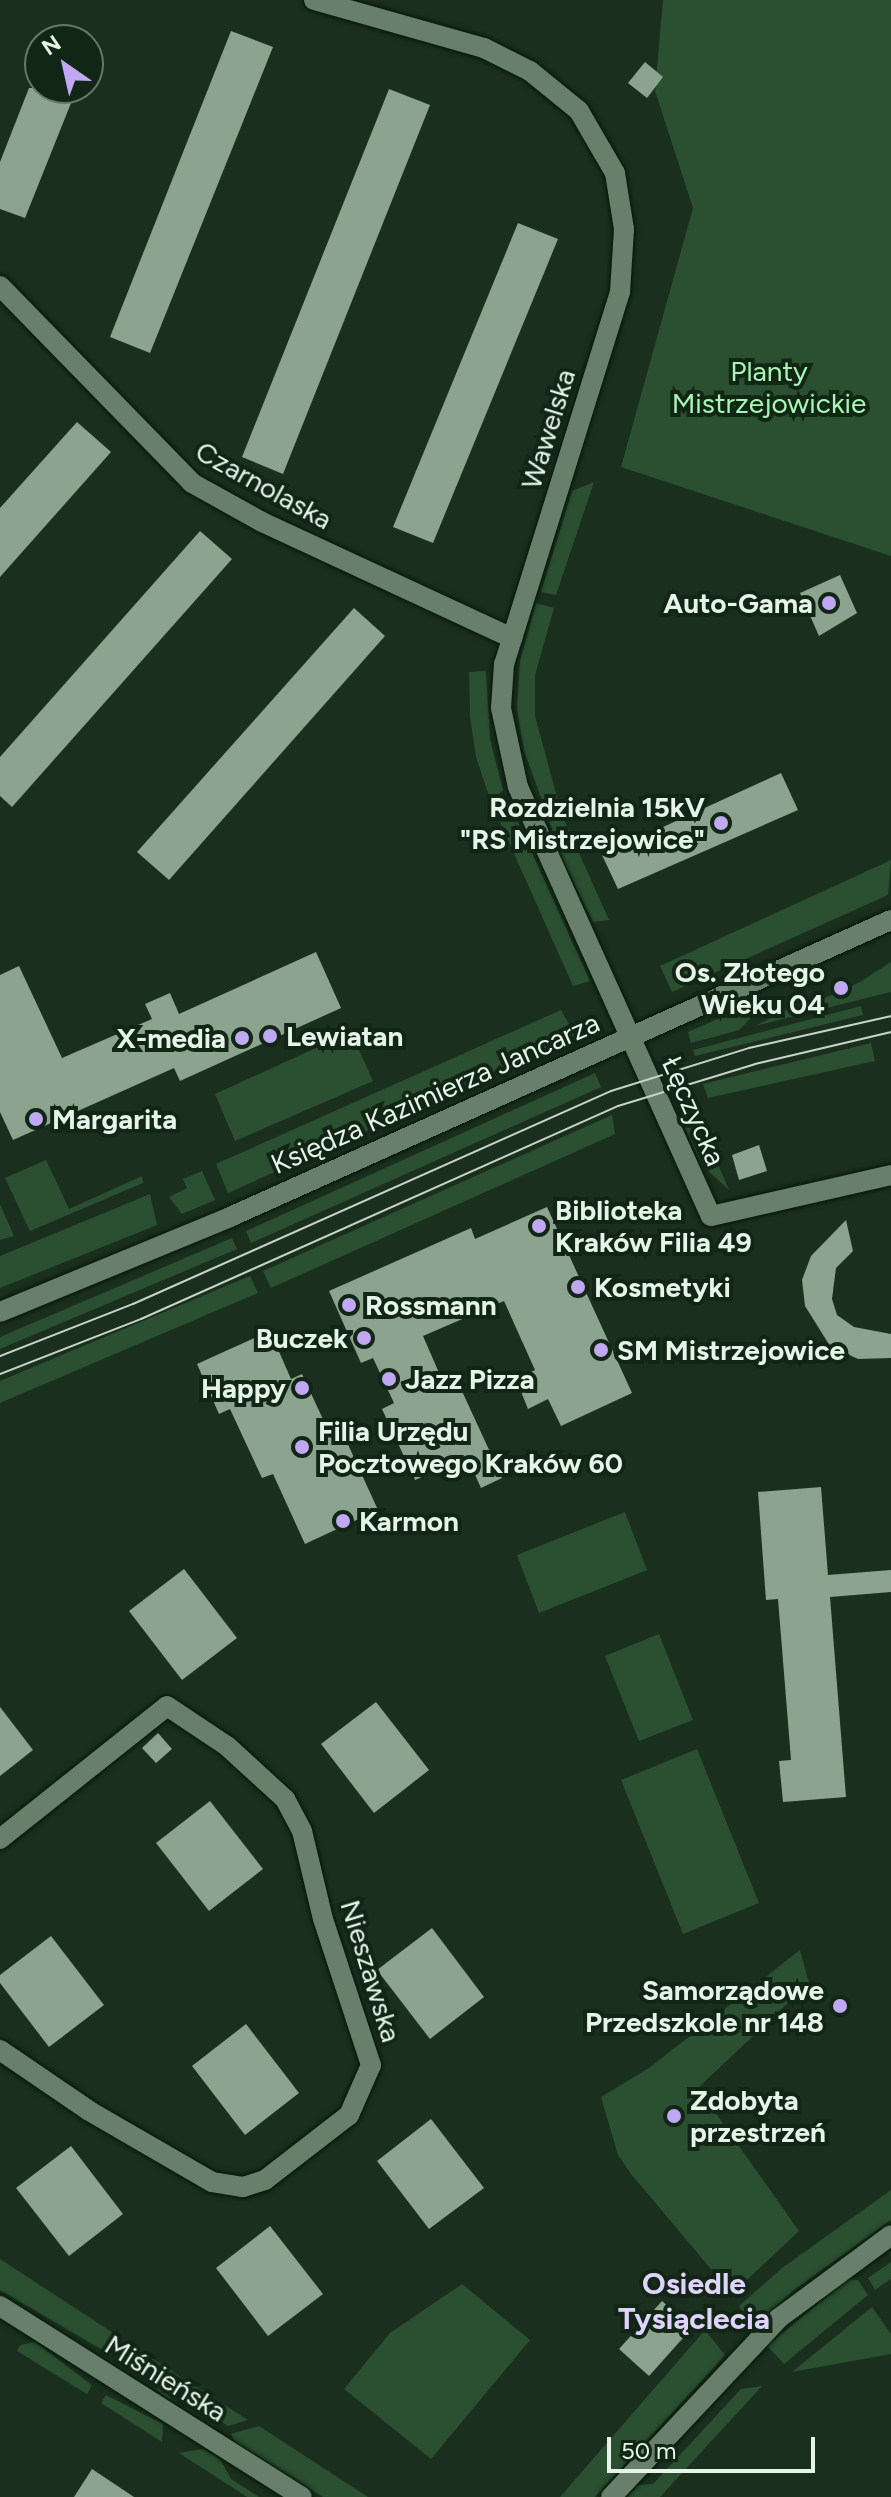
<!DOCTYPE html>
<html>
<head>
<meta charset="utf-8">
<style>
	body { margin:0 }
	#map { position:relative; width:891px; height:2497px; overflow:hidden; background:#1b2f1f; font-family:Figtree,sans-serif }
	div>[style] { position:absolute }
	.green>* { inset:0; background:#2b4f31 }
	.building>* { inset:0; background:#8ca48f }
	.roads { filter:drop-shadow(0 0 2px #051708) drop-shadow(0 0 2px #051708) }
	.minor>* { height:20px; margin:-10px; padding:0 10px; transform-origin:10px; border-radius:10px; background:#687f6b }
	.tertiary>* { height:20px; margin:-10px; padding:0 10px; transform-origin:10px; border-radius:10px; background:#687f6b }
	.tram>* { height:2px; margin:-1px; padding:0 1px; transform-origin:1px; border-radius:1px; background:#c6d4c8 }
	.dots>* { width:22px; height:22px; translate:-50% -50%; box-sizing:border-box; border:4px solid #122615; border-radius:50% }
	span { translate:-50% -50%; white-space:nowrap; text-align:center; line-height:1.15; -webkit-text-stroke:8px #122615; paint-order:stroke }
	.park-label { font-size:28px; color:#a8f6b5 }
	.street-label { font-size:28px; color:#e6f3e8 }
	.poi-label { font-size:28px; color:#e6f3e8; font-weight:700 }
	.right { translate:-100% -50%; text-align:right }
	.left { translate:0 -50%; text-align:left }
	.neighbourhood-label { font-size:30px; color:#e0d3fe; font-weight:700 }
	.north { position:absolute; left:24px; top:24px; width:80px; height:80px; box-sizing:border-box; background:#122615; border:2px solid #677869; border-radius:50%; rotate:326deg; font-size:22px; font-weight:700; line-height:32px; text-align:center; color:#e6f3e8 }
	.north::after { content:''; display:block; margin:auto; width:28px; height:36px; background:#c0a8f3; clip-path:polygon(50% 0,100% 100%,50% 72%,0 100%) }
	.scale { position:absolute; left:607px; top:2437px; width:208px; height:36px; box-sizing:border-box; border:4px solid #e6f3e8; border-top:0; padding-left:10px; font-size:24px; line-height:28px; white-space:nowrap; color:#e6f3e8; -webkit-text-stroke:6px #122615; paint-order:stroke }
</style>
</head>
<body>
<div id="map">
	<div class="green">
		<div style="clip-path:polygon(663px 0,891px 0,891px 556px,621px 467px,693px 208px,655px 91px)"></div>
		<div style="clip-path:polygon(594px 482px,556px 595px,541px 592px,572px 491px)"></div>
		<div style="clip-path:polygon(536px 603px,554px 608px,535px 675px,535px 716px,562px 815px,609px 920px,593px 922px,564px 863px,524px 750px,517px 709px,520px 661px)"></div>
		<div style="clip-path:polygon(486px 671px,490px 739px,503px 790px,491px 802px,476px 757px,470px 717px,469px 672px)"></div>
		<div style="clip-path:polygon(500px 822px,518px 822px,590px 981px,573px 986px)"></div>
		<div style="clip-path:polygon(891px 860px,888px 895px,672px 992px,660px 966px)"></div>
		<div style="clip-path:polygon(891px 962px,891px 992px,755px 1026px,819px 993px,823px 999px,860px 982px)"></div>
		<div style="clip-path:polygon(861px 1006px,863px 1015px,695px 1056px,693px 1050px)"></div>
		<div style="clip-path:polygon(561px 1010px,576px 1037px,228px 1193px,216px 1164px)"></div>
		<div style="clip-path:polygon(757px 1012px,739px 1030px,691px 1043px,688px 1032px,720px 1018px)"></div>
		<div style="clip-path:polygon(351px 1032px,373px 1081px,235px 1141px,215px 1094px)"></div>
		<div style="clip-path:polygon(871px 1043px,875px 1061px,708px 1098px,703px 1084px)"></div>
		<div style="clip-path:polygon(595px 1073px,601px 1087px,251px 1243px,246px 1231px)"></div>
		<div style="clip-path:polygon(612px 1115px,615px 1134px,271px 1288px,263px 1271px)"></div>
		<div style="clip-path:polygon(689px 1119px,701px 1148px,717px 1162px,729px 1190px,702px 1165px,682px 1121px)"></div>
		<div style="clip-path:polygon(46px 1160px,69px 1209px,142px 1176px,143px 1183px,30px 1231px,5px 1178px)"></div>
		<div style="clip-path:polygon(202px 1171px,215px 1200px,182px 1214px,169px 1197px,187px 1188px,183px 1179px)"></div>
		<div style="clip-path:polygon(150px 1194px,157px 1225px,0 1288px,0 1256px)"></div>
		<div style="clip-path:polygon(0 1204px,14px 1236px,0 1240px)"></div>
		<div style="clip-path:polygon(232px 1238px,237px 1249px,0 1349px,0 1337px)"></div>
		<div style="clip-path:polygon(250px 1276px,258px 1293px,0 1403px,0 1381px)"></div>
		<div style="clip-path:polygon(625px 1512px,647px 1570px,539px 1613px,517px 1555px)"></div>
		<div style="clip-path:polygon(659px 1634px,693px 1720px,639px 1741px,605px 1656px)"></div>
		<div style="clip-path:polygon(697px 1749px,759px 1903px,683px 1934px,621px 1780px)"></div>
		<div style="clip-path:polygon(800px 1950px,809px 1983px,698px 2088px,799px 2231px,732px 2294px,631px 2174px,618px 2155px,601px 2097px,649px 2068px)"></div>
		<div style="clip-path:polygon(891px 2190px,891px 2220px,794px 2290px,753px 2327px,739px 2306px,782px 2268px)"></div>
		<div style="clip-path:polygon(0 2259px,121px 2338px,111px 2355px,0 2290px)"></div>
		<div style="clip-path:polygon(891px 2262px,891px 2279px,875px 2290px,868px 2278px)"></div>
		<div style="clip-path:polygon(848px 2279px,858px 2280px,868px 2295px,784px 2364px,767px 2346px)"></div>
		<div style="clip-path:polygon(462px 2284px,530px 2340px,431px 2459px,344px 2389px,390px 2333px)"></div>
		<div style="clip-path:polygon(872px 2307px,891px 2334px,891px 2354px,792px 2372px)"></div>
		<div style="clip-path:polygon(705px 2330px,725px 2355px,595px 2497px,560px 2497px)"></div>
		<div style="clip-path:polygon(35px 2342px,92px 2385px,87px 2394px,17px 2351px,20px 2345px)"></div>
		<div style="clip-path:polygon(136px 2348px,248px 2420px,228px 2426px,181px 2394px,168px 2399px,126px 2363px)"></div>
		<div style="clip-path:polygon(762px 2386px,660px 2497px,627px 2497px,638px 2485px,653px 2484px,741px 2389px)"></div>
		<div style="clip-path:polygon(106px 2395px,163px 2424px,162px 2442px,101px 2403px)"></div>
		<div style="clip-path:polygon(259px 2426px,368px 2497px,323px 2497px,234px 2441px,231px 2434px)"></div>
		<div style="clip-path:polygon(203px 2449px,220px 2459px,231px 2479px,259px 2497px,247px 2497px,179px 2453px)"></div>
	</div>
	<div class="building">
		<div style="clip-path:polygon(231px 31px,273px 47px,150px 353px,110px 337px)"></div>
		<div style="clip-path:polygon(645px 62px,663px 77px,647px 98px,628px 83px)"></div>
		<div style="clip-path:polygon(29px 88px,77px 88px,25px 218px,0 209px,0 162px)"></div>
		<div style="clip-path:polygon(389px 89px,430px 105px,283px 474px,242px 457px)"></div>
		<div style="clip-path:polygon(518px 223px,558px 239px,433px 543px,393px 527px)"></div>
		<div style="clip-path:polygon(77px 422px,111px 452px,0 577px,0 508px)"></div>
		<div style="clip-path:polygon(200px 531px,232px 559px,12px 807px,0 796px,0 757px)"></div>
		<div style="clip-path:polygon(840px 575px,857px 613px,819px 636px,800px 593px)"></div>
		<div style="clip-path:polygon(354px 608px,385px 636px,169px 880px,137px 852px)"></div>
		<div style="clip-path:polygon(781px 773px,798px 810px,618px 889px,602px 855px)"></div>
		<div style="clip-path:polygon(316px 952px,341px 1008px,180px 1081px,174px 1068px,13px 1140px,0 1112px,0 975px,19px 966px,62px 1058px,152px 1019px,145px 1004px,170px 993px,179px 1014px)"></div>
		<div style="clip-path:polygon(759px 1145px,767px 1171px,739px 1180px,732px 1155px)"></div>
		<div style="clip-path:polygon(547px 1207px,632px 1393px,561px 1426px,548px 1399px,528px 1409px,516px 1379px,535px 1370px,504px 1301px,423px 1336px,443px 1382px,455px 1376px,502px 1478px,481px 1488px,467px 1457px,415px 1480px,382px 1409px,394px 1403px,373px 1358px,361px 1363px,329px 1291px,471px 1228px,475px 1239px)"></div>
		<div style="clip-path:polygon(846px 1220px,853px 1251px,836px 1268px,832px 1299px,837px 1315px,854px 1327px,891px 1334px,891px 1358px,858px 1359px,830px 1346px,805px 1306px,802px 1280px,811px 1256px)"></div>
		<div style="clip-path:polygon(270px 1331px,291px 1379px,302px 1374px,334px 1443px,345px 1438px,378px 1510px,305px 1544px,273px 1474px,262px 1478px,230px 1409px,219px 1414px,197px 1364px)"></div>
		<div style="clip-path:polygon(821px 1487px,828px 1575px,891px 1570px,891px 1592px,830px 1597px,846px 1797px,783px 1802px,779px 1761px,791px 1760px,778px 1599px,766px 1600px,758px 1492px)"></div>
		<div style="clip-path:polygon(184px 1569px,237px 1638px,182px 1680px,129px 1611px)"></div>
		<div style="clip-path:polygon(376px 1702px,429px 1770px,374px 1813px,321px 1744px)"></div>
		<div style="clip-path:polygon(0 1707px,33px 1750px,0 1776px)"></div>
		<div style="clip-path:polygon(158px 1733px,172px 1749px,156px 1763px,142px 1748px)"></div>
		<div style="clip-path:polygon(210px 1801px,263px 1869px,209px 1911px,156px 1843px)"></div>
		<div style="clip-path:polygon(432px 1928px,484px 1997px,430px 2039px,377px 1970px)"></div>
		<div style="clip-path:polygon(51px 1936px,104px 2005px,49px 2047px,0 1983px,0 1975px)"></div>
		<div style="clip-path:polygon(246px 2024px,299px 2093px,245px 2135px,192px 2066px)"></div>
		<div style="clip-path:polygon(431px 2119px,484px 2188px,429px 2229px,377px 2161px)"></div>
		<div style="clip-path:polygon(71px 2146px,123px 2214px,69px 2256px,16px 2188px)"></div>
		<div style="clip-path:polygon(270px 2226px,323px 2294px,268px 2336px,216px 2268px)"></div>
		<div style="clip-path:polygon(662px 2301px,692px 2328px,649px 2376px,619px 2349px)"></div>
		<div style="clip-path:polygon(92px 2469px,134px 2497px,74px 2497px)"></div>
	</div>
	<div class="roads">
		<div class="minor">
			<div style="left:314px;top:0;width:177px;rotate:15.8deg"></div>
			<div style="left:484px;top:48px;width:51px;rotate:26.6deg"></div>
			<div style="left:530px;top:71px;width:63px;rotate:39.2deg"></div>
			<div style="left:579px;top:111px;width:72px;rotate:59.9deg"></div>
			<div style="left:615px;top:173px;width:57px;rotate:80.9deg"></div>
			<div style="left:624px;top:229px;width:63px;rotate:93.6deg"></div>
			<div style="left:620px;top:292px;width:390px;rotate:107.3deg"></div>
			<div style="left:504px;top:664px;width:44px;rotate:93.9deg"></div>
			<div style="left:501px;top:708px;width:81px;rotate:77.9deg"></div>
			<div style="left:518px;top:787px;width:470px;rotate:65.8deg"></div>
			<div style="left:711px;top:1216px;width:185px;rotate:-12.8deg"></div>
			<div style="left:0;top:286px;width:275px;rotate:45.7deg"></div>
			<div style="left:192px;top:483px;width:80px;rotate:29.1deg"></div>
			<div style="left:262px;top:522px;width:276px;rotate:24.9deg"></div>
			<div style="left:0;top:1839px;width:213px;rotate:-38.5deg"></div>
			<div style="left:167px;top:1706px;width:72px;rotate:33.7deg"></div>
			<div style="left:227px;top:1746px;width:79px;rotate:42.4deg"></div>
			<div style="left:285px;top:1799px;width:36px;rotate:62deg"></div>
			<div style="left:302px;top:1831px;width:90px;rotate:76.6deg"></div>
			<div style="left:323px;top:1919px;width:154px;rotate:71.8deg"></div>
			<div style="left:371px;top:2065px;width:55px;rotate:113.7deg"></div>
			<div style="left:349px;top:2115px;width:106px;rotate:142.3deg"></div>
			<div style="left:265px;top:2180px;width:23px;rotate:162deg"></div>
			<div style="left:243px;top:2187px;width:31px;rotate:-171deg"></div>
			<div style="left:212px;top:2182px;width:143px;rotate:-149.9deg"></div>
			<div style="left:88px;top:2110px;width:107px;rotate:-145.7deg"></div>
			<div style="left:0;top:2306px;width:357px;rotate:32.3deg"></div>
			<div style="left:611px;top:2497px;width:245px;rotate:-46.8deg"></div>
			<div style="left:779px;top:2318px;width:139px;rotate:-36.5deg"></div>
		</div>
		<div class="tertiary">
			<div style="left:0;top:1312px;width:249px;rotate:-22.4deg"></div>
			<div style="left:230px;top:1217px;width:725px;rotate:-24.2deg"></div>
		</div>
	</div>
	<div class="tram">
		<div style="left:0;top:1356px;width:143px;rotate:-21.4deg"></div>
		<div style="left:133px;top:1304px;width:523px;rotate:-24.02deg"></div>
		<div style="left:611px;top:1091px;width:145px;rotate:-17.3deg"></div>
		<div style="left:749px;top:1048px;width:146px;rotate:-12.7deg"></div>
		<div style="left:0;top:1374px;width:151px;rotate:-21.3deg"></div>
		<div style="left:141px;top:1319px;width:522px;rotate:-24.06deg"></div>
		<div style="left:618px;top:1106px;width:143px;rotate:-17deg"></div>
		<div style="left:755px;top:1064px;width:140px;rotate:-13.2deg"></div>
	</div>
	<div class="dots">
		<div style="left:829px;top:603px;background:#c0a8f3"></div>
		<div style="left:721px;top:823px;background:#c0a8f3"></div>
		<div style="left:841px;top:988px;background:#c0a8f3"></div>
		<div style="left:270px;top:1036px;background:#c0a8f3"></div>
		<div style="left:242px;top:1038px;background:#c0a8f3"></div>
		<div style="left:36px;top:1119px;background:#c0a8f3"></div>
		<div style="left:539px;top:1226px;background:#c0a8f3"></div>
		<div style="left:578px;top:1287px;background:#c0a8f3"></div>
		<div style="left:349px;top:1305px;background:#c0a8f3"></div>
		<div style="left:364px;top:1338px;background:#c0a8f3"></div>
		<div style="left:601px;top:1350px;background:#c0a8f3"></div>
		<div style="left:389px;top:1379px;background:#c0a8f3"></div>
		<div style="left:302px;top:1388px;background:#c0a8f3"></div>
		<div style="left:302px;top:1447px;background:#c0a8f3"></div>
		<div style="left:343px;top:1521px;background:#c0a8f3"></div>
		<div style="left:840px;top:2006px;background:#c0a8f3"></div>
		<div style="left:674px;top:2116px;background:#c0a8f3"></div>
	</div>
	<div class="park-label">
		<span style="left:769px;top:387px">Planty<br>Mistrzejowickie</span>
	</div>
	<div class="street-label">
		<span style="left:548px;top:429px;rotate:-73deg">Wawelska</span>
		<span style="left:264px;top:485px;rotate:29deg">Czarnolaska</span>
		<span style="left:435px;top:1093px;rotate:-24deg">Księdza Kazimierza Jancarza</span>
		<span style="left:694px;top:1111px;rotate:66deg">Łęczycka</span>
		<span style="left:371px;top:1971px;rotate:73deg">Nieszawska</span>
		<span style="left:166px;top:2378px;rotate:32deg">Miśnieńska</span>
	</div>
	<div class="poi-label">
		<span class="right" style="left:813px;top:603px">Auto-Gama</span>
		<span class="right" style="left:705px;top:823px">Rozdzielnia 15kV<br>"RS Mistrzejowice"</span>
		<span class="right" style="left:825px;top:988px">Os. Złotego<br>Wieku 04</span>
		<span class="left" style="left:286px;top:1036px">Lewiatan</span>
		<span class="right" style="left:226px;top:1038px">X-media</span>
		<span class="left" style="left:52px;top:1119px">Margarita</span>
		<span class="left" style="left:555px;top:1226px">Biblioteka<br>Kraków Filia 49</span>
		<span class="left" style="left:594px;top:1287px">Kosmetyki</span>
		<span class="left" style="left:365px;top:1305px">Rossmann</span>
		<span class="right" style="left:348px;top:1338px">Buczek</span>
		<span class="left" style="left:617px;top:1350px">SM Mistrzejowice</span>
		<span class="left" style="left:405px;top:1379px">Jazz Pizza</span>
		<span class="right" style="left:286px;top:1388px">Happy</span>
		<span class="left" style="left:318px;top:1447px">Filia Urzędu<br>Pocztowego Kraków 60</span>
		<span class="left" style="left:359px;top:1521px">Karmon</span>
		<span class="right" style="left:824px;top:2006px">Samorządowe<br>Przedszkole nr 148</span>
		<span class="left" style="left:690px;top:2116px">Zdobyta<br>przestrzeń</span>
	</div>
	<div class="neighbourhood-label">
		<span style="left:694px;top:2301px">Osiedle<br>Tysiąclecia</span>
	</div>
	<div class="north">N</div>
	<div class="scale">50 m</div>
</div>
</body>
</html>
